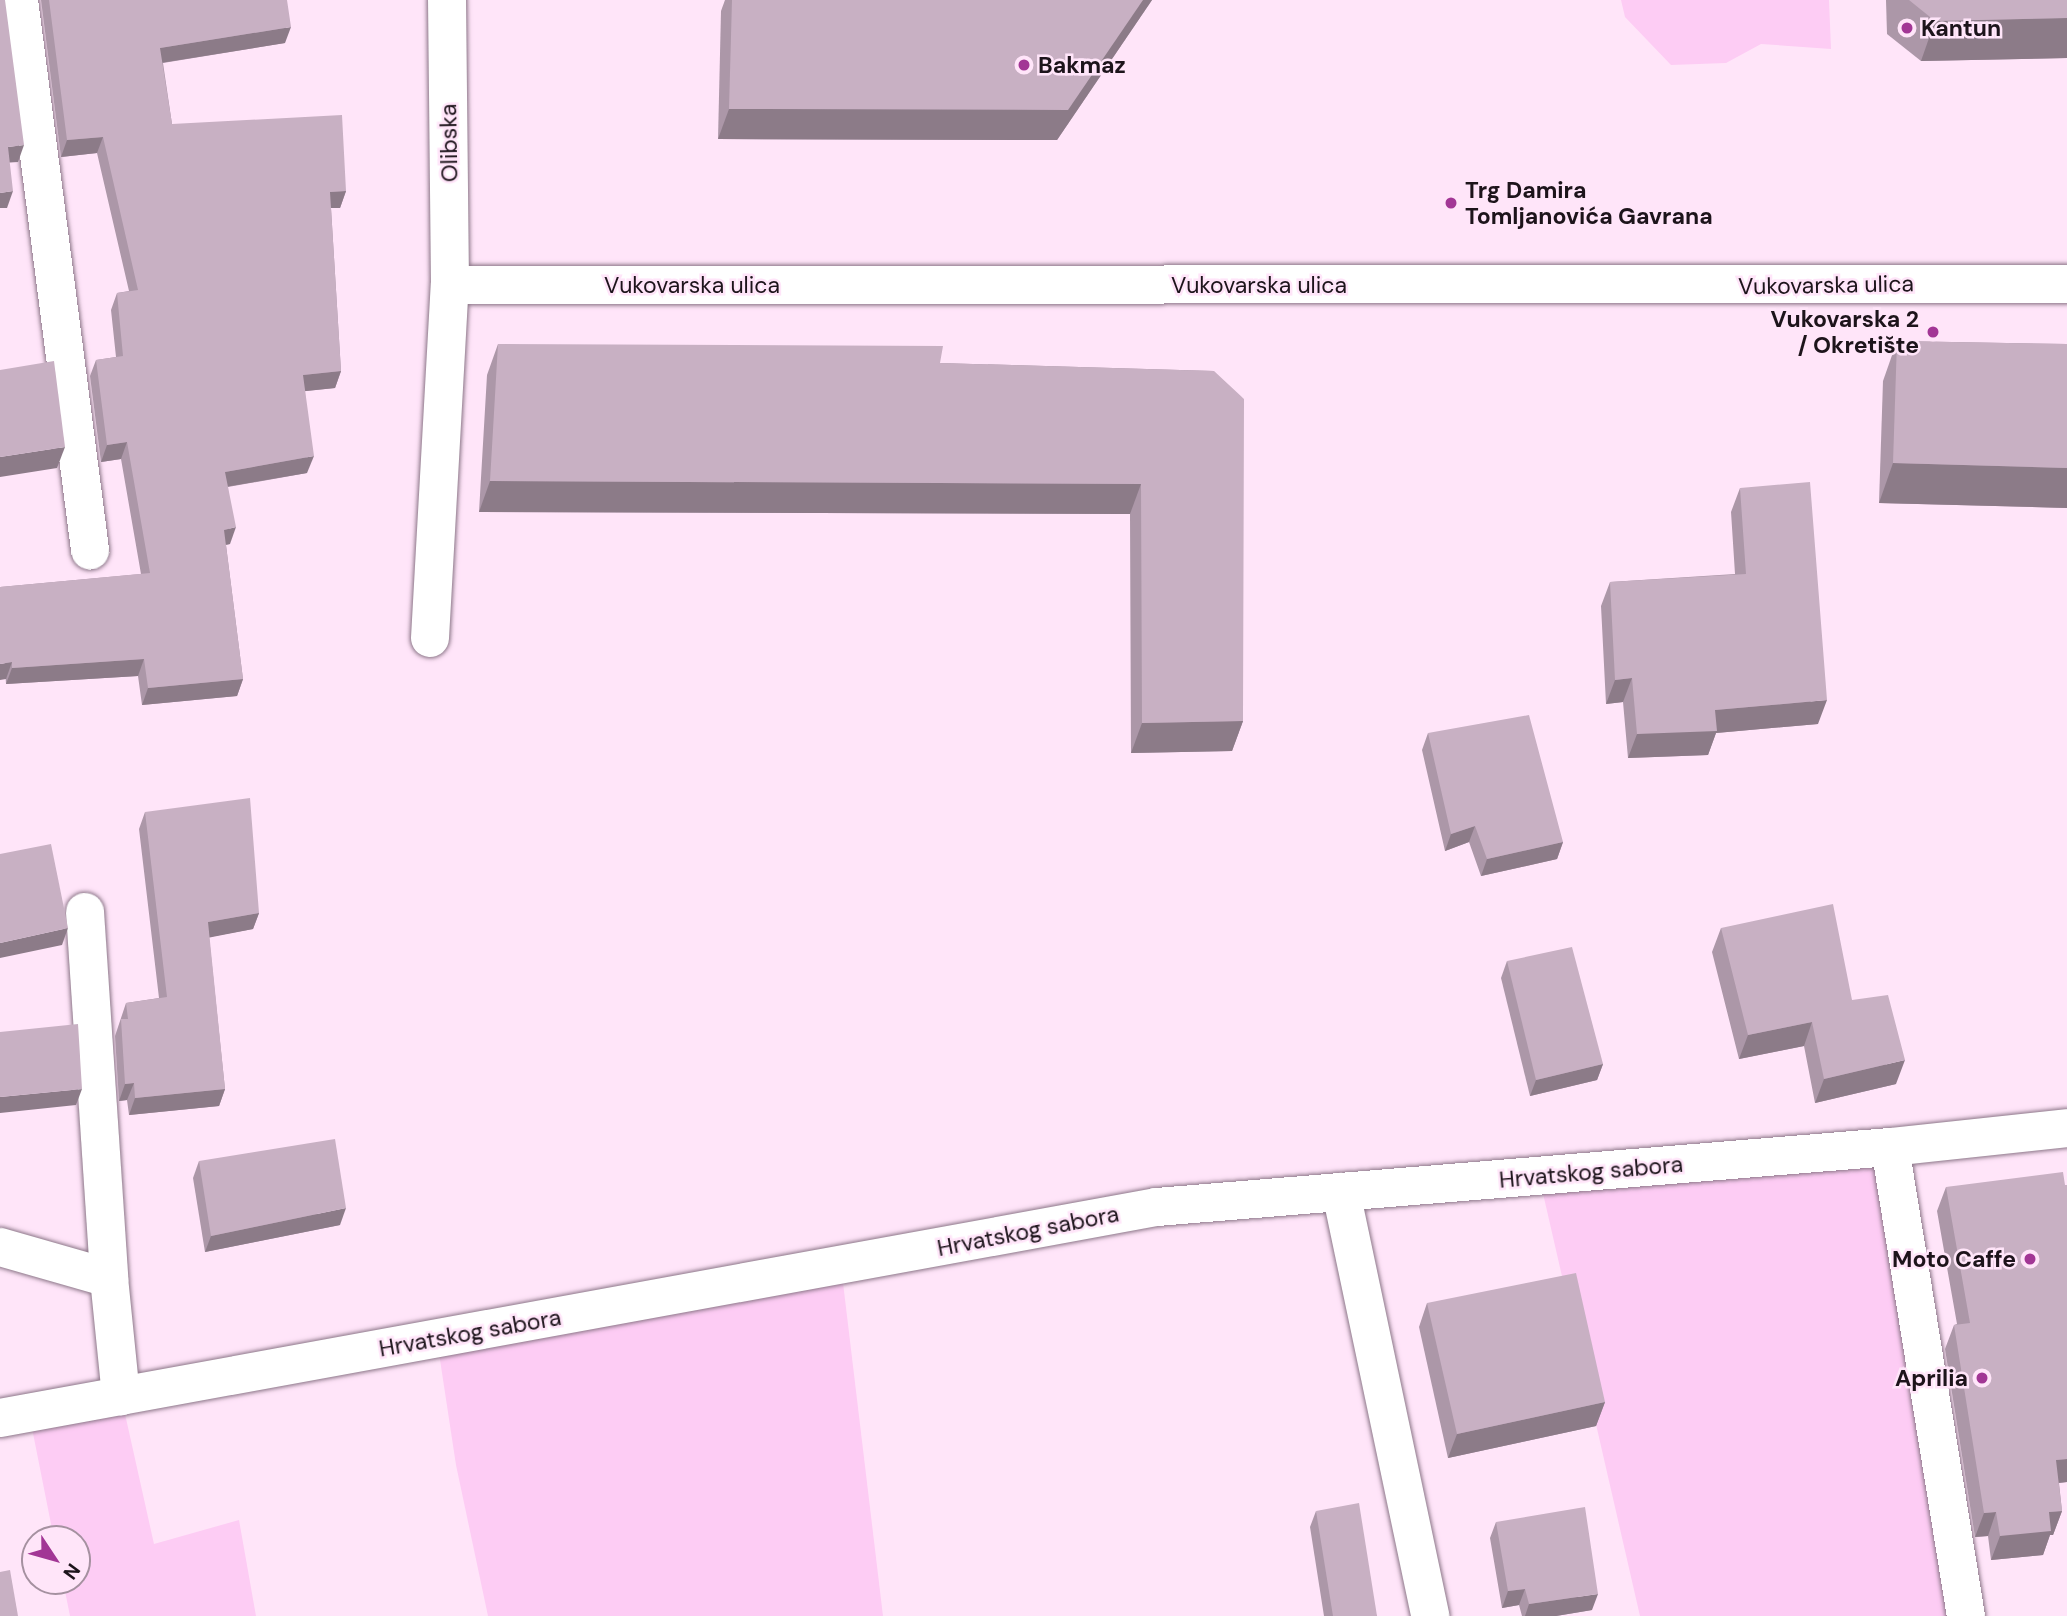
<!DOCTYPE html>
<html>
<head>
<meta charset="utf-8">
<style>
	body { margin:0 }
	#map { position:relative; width:2067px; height:1616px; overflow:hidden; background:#ffe5f9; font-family:"DM Sans",sans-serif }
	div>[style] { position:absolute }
	.green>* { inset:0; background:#fdccf4 }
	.roads { filter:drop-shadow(0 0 2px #8d7789) drop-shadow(0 0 2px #8d7789) }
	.minor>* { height:38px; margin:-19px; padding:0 19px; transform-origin:19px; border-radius:19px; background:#fff }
	.primary>* { height:38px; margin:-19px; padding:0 19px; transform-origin:19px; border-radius:19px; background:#fff }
	.wall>* { inset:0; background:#ac97a8 }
	.shaded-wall>* { inset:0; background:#8c7b88 }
	.building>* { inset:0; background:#c8b0c3 }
	.dots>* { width:19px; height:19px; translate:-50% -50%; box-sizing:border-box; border:4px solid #ffe5f9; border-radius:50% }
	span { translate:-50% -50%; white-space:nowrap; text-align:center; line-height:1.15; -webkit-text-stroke:5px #ffe5f9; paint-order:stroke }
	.poi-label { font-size:23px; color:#1d141b; font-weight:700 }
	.left { translate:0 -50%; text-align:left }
	.right { translate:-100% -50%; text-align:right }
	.street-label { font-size:23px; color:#1d141b }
	.north { position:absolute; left:21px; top:1525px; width:70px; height:70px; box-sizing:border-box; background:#ffe5f9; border:2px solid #a591a0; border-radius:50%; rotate:126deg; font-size:19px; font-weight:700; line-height:28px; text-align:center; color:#1d141b }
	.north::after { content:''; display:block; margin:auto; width:24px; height:32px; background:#a23695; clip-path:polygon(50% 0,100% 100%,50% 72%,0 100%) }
</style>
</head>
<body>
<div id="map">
	<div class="green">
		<div style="clip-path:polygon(1621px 0,1829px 0,1831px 49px,1761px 44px,1726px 63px,1671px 65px,1625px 17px)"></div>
		<div style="clip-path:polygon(1890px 1147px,1959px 1616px,1640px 1616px,1539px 1176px)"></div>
		<div style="clip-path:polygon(841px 1266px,883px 1616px,488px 1616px,456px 1465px,437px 1340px)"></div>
		<div style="clip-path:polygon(121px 1396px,154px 1544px,239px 1520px,256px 1616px,70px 1616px,63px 1581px,77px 1581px,77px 1539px,54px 1539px,29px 1413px)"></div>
	</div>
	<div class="roads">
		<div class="minor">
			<div style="left:19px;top:0;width:555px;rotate:82.64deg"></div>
			<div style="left:450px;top:285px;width:1617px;rotate:-0.04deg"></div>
			<div style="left:430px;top:638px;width:354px;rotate:-86.8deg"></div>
			<div style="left:450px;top:285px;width:285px;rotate:-90.6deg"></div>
			<div style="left:85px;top:912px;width:367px;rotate:86.2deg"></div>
			<div style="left:1890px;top:1147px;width:475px;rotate:80.8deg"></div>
			<div style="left:1341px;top:1192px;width:433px;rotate:78.1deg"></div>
			<div style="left:0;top:1247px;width:113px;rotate:15.9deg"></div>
			<div style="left:109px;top:1278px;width:119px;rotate:84.2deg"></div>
		</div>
		<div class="primary">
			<div style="left:0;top:1418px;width:1176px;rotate:-10.34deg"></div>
			<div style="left:1157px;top:1207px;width:735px;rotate:-4.68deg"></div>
			<div style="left:1890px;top:1147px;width:178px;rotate:-6.1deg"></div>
		</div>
	</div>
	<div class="wall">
		<div style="clip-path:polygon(41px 0,287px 0,285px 43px,163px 63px,172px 124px,346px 191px,340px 208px,331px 208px,341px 371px,335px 388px,305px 391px,307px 473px,228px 487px,230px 544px,226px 545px,243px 679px,237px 696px,142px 705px,138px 676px,6px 684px,0 587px,141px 574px,121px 459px,101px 462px,90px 376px,96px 360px,116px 357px,111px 310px,117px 293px,129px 291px,97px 153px,61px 157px)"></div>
		<div style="clip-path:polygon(725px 0,1152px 0,1057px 140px,718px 139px,721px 11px)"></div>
		<div style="clip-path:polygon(1886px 0,2067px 0,2067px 58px,1921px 61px,1887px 34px)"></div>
		<div style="clip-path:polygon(1897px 341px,2067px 344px,2067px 508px,1879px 503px,1883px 381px)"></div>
		<div style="clip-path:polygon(498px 344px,940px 363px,1214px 371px,1243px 721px,1232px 751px,1131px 753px,1130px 514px,479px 512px,487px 375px)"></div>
		<div style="clip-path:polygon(1740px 488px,1818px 724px,1716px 733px,1708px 755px,1628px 758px,1623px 702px,1606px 704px,1601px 606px,1610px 582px,1735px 574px,1731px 512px)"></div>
		<div style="clip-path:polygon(1428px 733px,1563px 842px,1557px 859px,1481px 876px,1469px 842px,1445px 851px,1422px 750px)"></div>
		<div style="clip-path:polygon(145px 812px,259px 913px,253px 929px,209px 937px,225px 1089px,219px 1106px,129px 1115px,127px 1100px,119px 1101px,115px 1036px,126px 1003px,159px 998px,139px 829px)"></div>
		<div style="clip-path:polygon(1721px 928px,1852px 1000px,1896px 1084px,1815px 1103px,1804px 1046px,1739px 1059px,1712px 952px)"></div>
		<div style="clip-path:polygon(1507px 961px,1603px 1064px,1597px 1080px,1530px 1096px,1501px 978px)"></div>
		<div style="clip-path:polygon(199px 1161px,340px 1225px,205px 1252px,193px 1178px)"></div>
		<div style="clip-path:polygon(2067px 1185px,2067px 1482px,2059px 1483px,2062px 1511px,2053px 1535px,2050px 1535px,2043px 1555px,1991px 1560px,1988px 1536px,1975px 1537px,1945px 1349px,1954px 1325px,1957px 1324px,1937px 1211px,1946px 1187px)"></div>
		<div style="clip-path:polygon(1427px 1303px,1605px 1402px,1596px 1426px,1448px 1458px,1419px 1327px)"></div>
		<div style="clip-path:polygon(1316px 1511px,1377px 1616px,1324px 1616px,1310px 1527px)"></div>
		<div style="clip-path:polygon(1496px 1522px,1592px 1610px,1556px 1616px,1522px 1616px,1519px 1605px,1502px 1608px,1490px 1538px)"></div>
	</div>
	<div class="shaded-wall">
		<div style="clip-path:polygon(1143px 0,1152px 0,1057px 140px,718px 139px,729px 109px)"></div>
		<div style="clip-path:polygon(2067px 18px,2067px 58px,1921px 61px,1935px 21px)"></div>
		<div style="clip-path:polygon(291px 27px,285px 43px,154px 64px,160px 48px)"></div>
		<div style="clip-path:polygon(103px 137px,97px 153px,61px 157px,67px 140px)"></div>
		<div style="clip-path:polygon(24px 145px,18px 162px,2px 163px,8px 147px)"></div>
		<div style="clip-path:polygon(13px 191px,7px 208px,0 208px,0 193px)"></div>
		<div style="clip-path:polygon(346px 191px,340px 208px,324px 208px,330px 192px)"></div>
		<div style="clip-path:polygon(341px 371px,335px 388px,297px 392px,303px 375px)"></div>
		<div style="clip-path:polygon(127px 442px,121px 459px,101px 462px,107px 445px)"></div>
		<div style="clip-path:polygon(65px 447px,57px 468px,0 477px,0 457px)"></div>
		<div style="clip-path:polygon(314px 456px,307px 473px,219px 488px,225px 472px)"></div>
		<div style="clip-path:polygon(1893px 463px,2067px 468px,2067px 508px,1879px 503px)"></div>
		<div style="clip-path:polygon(490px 481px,1141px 484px,1130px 514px,479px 512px)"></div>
		<div style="clip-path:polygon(236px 527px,230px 544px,218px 546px,224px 530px)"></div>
		<div style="clip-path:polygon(144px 659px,138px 676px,6px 684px,12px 668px)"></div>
		<div style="clip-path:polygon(12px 662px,6px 679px,0 680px,0 664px)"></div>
		<div style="clip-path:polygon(1632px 678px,1623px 702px,1606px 704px,1615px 680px)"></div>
		<div style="clip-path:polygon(243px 679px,237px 696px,142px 705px,148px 688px)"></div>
		<div style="clip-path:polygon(1827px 700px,1818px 724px,1716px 733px,1708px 755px,1628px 758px,1637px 734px,1715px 710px)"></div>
		<div style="clip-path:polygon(1243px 721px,1232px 751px,1131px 753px,1142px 723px)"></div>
		<div style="clip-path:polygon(1475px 826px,1469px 842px,1445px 851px,1451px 834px)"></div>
		<div style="clip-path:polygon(1563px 842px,1557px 859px,1481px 876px,1487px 859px)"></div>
		<div style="clip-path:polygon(259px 913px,253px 929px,202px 939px,208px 922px)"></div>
		<div style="clip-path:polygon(68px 928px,62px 945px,0 958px,0 943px)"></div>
		<div style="clip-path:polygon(1812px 1022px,1804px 1046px,1739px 1059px,1748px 1035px)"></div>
		<div style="clip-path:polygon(1905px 1060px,1896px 1084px,1815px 1103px,1824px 1079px)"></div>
		<div style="clip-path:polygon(1603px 1064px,1597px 1080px,1530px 1096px,1536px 1080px)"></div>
		<div style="clip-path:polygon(134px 1083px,127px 1100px,119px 1101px,125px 1084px)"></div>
		<div style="clip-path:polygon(82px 1089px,76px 1105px,0 1113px,0 1097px)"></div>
		<div style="clip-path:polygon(225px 1089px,219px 1106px,129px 1115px,135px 1098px)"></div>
		<div style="clip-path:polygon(346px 1208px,340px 1225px,205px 1252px,211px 1236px)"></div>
		<div style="clip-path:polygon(1605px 1402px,1596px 1426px,1448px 1458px,1457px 1434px)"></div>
		<div style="clip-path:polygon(2067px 1459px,2067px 1482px,2048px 1484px,2056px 1460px)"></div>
		<div style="clip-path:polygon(2062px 1511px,2053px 1535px,2050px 1535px,2043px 1555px,1991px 1560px,2000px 1536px,2049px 1512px)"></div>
		<div style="clip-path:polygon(1996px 1512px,1988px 1536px,1975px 1537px,1984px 1513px)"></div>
		<div style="clip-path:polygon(1525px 1589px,1519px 1605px,1502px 1608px,1508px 1591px)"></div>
		<div style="clip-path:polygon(1598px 1594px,1592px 1610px,1556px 1616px,1525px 1616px,1529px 1604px)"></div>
	</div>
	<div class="building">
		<div style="clip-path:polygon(0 0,5px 0,24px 145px,8px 147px,13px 191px,0 193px)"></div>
		<div style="clip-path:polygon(49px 0,287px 0,291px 27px,160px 48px,172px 124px,342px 115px,346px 191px,330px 192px,341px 371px,303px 375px,314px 456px,225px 472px,236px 527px,224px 530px,243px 679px,148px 688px,144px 659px,12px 668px,12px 662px,0 664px,0 587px,150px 573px,127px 442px,107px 445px,96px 360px,123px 356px,117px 293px,138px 290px,103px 137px,67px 140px)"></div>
		<div style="clip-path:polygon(732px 0,1143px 0,1068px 110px,729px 109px)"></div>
		<div style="clip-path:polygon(1909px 0,2067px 0,2067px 18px,1935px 21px)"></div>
		<div style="clip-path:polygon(1897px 341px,2067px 344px,2067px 468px,1893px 463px)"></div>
		<div style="clip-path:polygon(498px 344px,943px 346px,940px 363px,1214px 371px,1244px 399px,1243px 721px,1142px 723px,1141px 484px,490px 481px)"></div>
		<div style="clip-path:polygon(54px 361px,65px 447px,0 457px,0 370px)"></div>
		<div style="clip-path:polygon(1810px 482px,1827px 700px,1715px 710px,1717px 731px,1637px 734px,1632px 678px,1615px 680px,1610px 582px,1746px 574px,1740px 488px)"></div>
		<div style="clip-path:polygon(1529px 715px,1563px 842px,1487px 859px,1475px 826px,1451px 834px,1428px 733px)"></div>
		<div style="clip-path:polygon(250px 798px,259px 913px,208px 922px,225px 1089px,135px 1098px,134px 1083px,125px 1084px,121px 1019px,128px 1019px,126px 1003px,167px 997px,145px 812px)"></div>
		<div style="clip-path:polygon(51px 844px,68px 928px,0 943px,0 854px)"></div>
		<div style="clip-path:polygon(1833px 904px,1852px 1000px,1888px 995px,1905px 1060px,1824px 1079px,1812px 1022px,1748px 1035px,1721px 928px)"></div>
		<div style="clip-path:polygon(1572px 947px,1603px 1064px,1536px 1080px,1507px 961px)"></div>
		<div style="clip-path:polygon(78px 1024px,82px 1089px,0 1097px,0 1032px)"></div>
		<div style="clip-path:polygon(335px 1139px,346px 1208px,211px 1236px,199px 1161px)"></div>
		<div style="clip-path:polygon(2063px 1172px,2065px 1185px,2067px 1185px,2067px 1459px,2056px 1460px,2062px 1511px,2049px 1512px,2051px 1531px,2000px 1536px,1996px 1512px,1984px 1513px,1954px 1325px,1970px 1323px,1946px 1187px)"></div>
		<div style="clip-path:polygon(1576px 1273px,1605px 1402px,1457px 1434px,1427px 1303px)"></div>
		<div style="clip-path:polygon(1359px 1503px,1377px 1616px,1333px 1616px,1316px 1511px)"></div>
		<div style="clip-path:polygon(1585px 1507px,1598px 1594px,1529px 1604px,1525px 1589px,1508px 1591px,1496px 1522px)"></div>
		<div style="clip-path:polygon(10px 1570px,18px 1616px,0 1616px,0 1572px)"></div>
	</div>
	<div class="dots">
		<div style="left:1907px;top:28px;background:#a23695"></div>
		<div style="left:1024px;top:65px;background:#a23695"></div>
		<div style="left:1451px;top:203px;background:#a23695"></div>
		<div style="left:1933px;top:332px;background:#a23695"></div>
		<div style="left:2030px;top:1259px;background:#a23695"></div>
		<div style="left:1982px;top:1378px;background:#a23695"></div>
	</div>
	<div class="poi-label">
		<span class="left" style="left:1921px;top:28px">Kantun</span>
		<span class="left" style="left:1038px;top:65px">Bakmaz</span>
		<span class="left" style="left:1465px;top:203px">Trg Damira<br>Tomljanovića Gavrana</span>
		<span class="right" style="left:1919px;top:332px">Vukovarska 2<br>/ Okretište</span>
		<span class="right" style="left:2016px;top:1259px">Moto Caffe</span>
		<span class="right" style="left:1968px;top:1378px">Aprilia</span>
	</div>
	<div class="street-label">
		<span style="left:449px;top:143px;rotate:-91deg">Olibska</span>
		<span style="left:692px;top:285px">Vukovarska ulica</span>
		<span style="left:1259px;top:285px">Vukovarska ulica</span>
		<span style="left:1826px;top:285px;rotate:-1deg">Vukovarska ulica</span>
		<span style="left:1591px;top:1172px;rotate:-5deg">Hrvatskog sabora</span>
		<span style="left:1028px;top:1231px;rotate:-11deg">Hrvatskog sabora</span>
		<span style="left:470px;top:1333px;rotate:-10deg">Hrvatskog sabora</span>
	</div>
	<div class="north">N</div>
</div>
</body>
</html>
